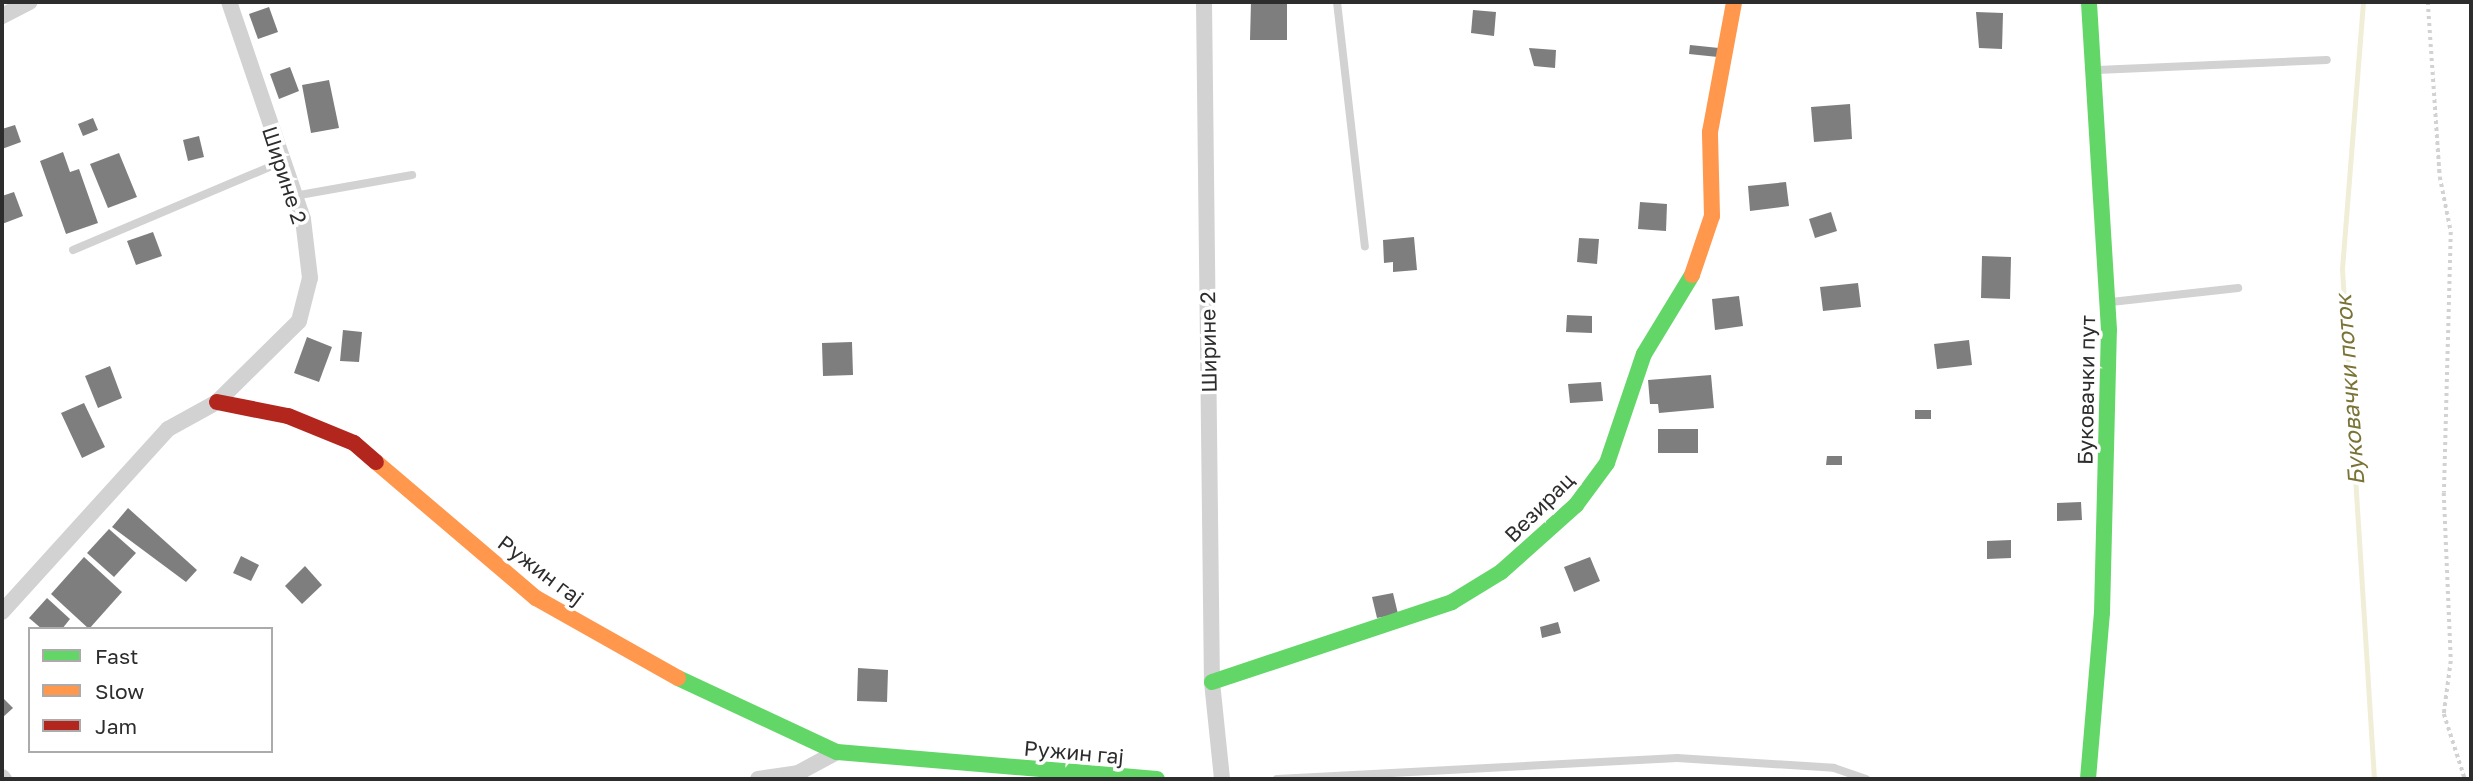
<!DOCTYPE html>
<html>
<head>
<meta charset="utf-8">
<style>
	body { margin:0 }
	#map { position:relative; width:2473px; height:781px; overflow:hidden; background:#fff; font-family:"Golos Text",sans-serif }
	div>[style] { position:absolute }
	.stream>* { height:5px; margin:-2.5px; padding:0 2.5px; transform-origin:2.5px; border-radius:2.5px; background:#f0eed7 }
	.building>* { inset:0; background:#7e7e7e }
	.path>* { height:3.5px; margin-top:-1.75px; transform-origin:0; background:repeating-linear-gradient(90deg,#d2d2d2 0 3.5px,transparent 0 7px) }
	.lane>* { height:8px; margin:-4px; padding:0 4px; transform-origin:4px; border-radius:4px; background:#d2d2d2 }
	.street>* { height:16px; margin:-8px; padding:0 8px; transform-origin:8px; border-radius:8px; background:#d2d2d2 }
	.fast>* { height:16px; margin:-8px; padding:0 8px; transform-origin:8px; border-radius:8px; background:#63d668 }
	.slow>* { height:16px; margin:-8px; padding:0 8px; transform-origin:8px; border-radius:8px; background:#ff974d }
	.jam>* { height:16px; margin:-8px; padding:0 8px; transform-origin:8px; border-radius:8px; background:#b3261e }
	span { translate:-50% -50%; white-space:nowrap; text-align:center; line-height:1.15; -webkit-text-stroke:7px #fff; paint-order:stroke }
	.street-label { font-size:21px; color:#2d2d2d }
	.water-label { font-size:23px; color:#7b7336; font-style:italic }
	.frame { position:absolute; inset:0; border:4px solid #2d2d2d; pointer-events:none }
	.legend { position:absolute; left:28px; top:627px; width:245px; height:126px; box-sizing:border-box; background:#fff; border:2px solid #ababab; margin:0; padding:9px 12px; list-style:none; font-size:21px; color:#2d2d2d }
	.legend li { display:flex; align-items:center; gap:14px; height:35px }
	.legend b { width:35px; border:2px solid #ababab }
</style>
</head>
<body>
<div id="map">
	<div class="stream">
		<div style="left:2363px;top:2px;width:268px;rotate:94.5deg"></div>
		<div style="left:2342px;top:269px;width:511px;rotate:86.41deg"></div>
	</div>
	<div class="building">
		<div style="clip-path:polygon(1251px 2px,1287px 2px,1287px 40px,1250px 40px)"></div>
		<div style="clip-path:polygon(269px 7px,278px 32px,258px 39px,249px 14px)"></div>
		<div style="clip-path:polygon(1473px 10px,1496px 12px,1494px 36px,1471px 33px)"></div>
		<div style="clip-path:polygon(1976px 12px,2003px 13px,2002px 49px,1979px 48px)"></div>
		<div style="clip-path:polygon(1690px 45px,1719px 48px,1718px 57px,1689px 54px)"></div>
		<div style="clip-path:polygon(1529px 48px,1556px 50px,1555px 68px,1534px 66px)"></div>
		<div style="clip-path:polygon(290px 67px,299px 91px,279px 99px,270px 74px)"></div>
		<div style="clip-path:polygon(329px 80px,339px 128px,311px 133px,302px 85px)"></div>
		<div style="clip-path:polygon(1850px 104px,1852px 139px,1814px 142px,1811px 107px)"></div>
		<div style="clip-path:polygon(93px 118px,98px 130px,83px 136px,78px 124px)"></div>
		<div style="clip-path:polygon(15px 125px,21px 142px,2px 149px,2px 129px)"></div>
		<div style="clip-path:polygon(199px 136px,204px 157px,188px 161px,183px 140px)"></div>
		<div style="clip-path:polygon(63px 152px,70px 172px,79px 169px,98px 223px,66px 234px,40px 161px)"></div>
		<div style="clip-path:polygon(119px 153px,137px 197px,108px 208px,90px 164px)"></div>
		<div style="clip-path:polygon(1786px 182px,1789px 206px,1750px 211px,1748px 186px)"></div>
		<div style="clip-path:polygon(14px 192px,23px 216px,2px 224px,2px 196px)"></div>
		<div style="clip-path:polygon(1640px 202px,1667px 204px,1666px 231px,1638px 229px)"></div>
		<div style="clip-path:polygon(1831px 212px,1837px 231px,1815px 238px,1809px 219px)"></div>
		<div style="clip-path:polygon(153px 232px,162px 256px,136px 265px,127px 241px)"></div>
		<div style="clip-path:polygon(1414px 237px,1417px 270px,1393px 272px,1393px 262px,1384px 263px,1383px 240px)"></div>
		<div style="clip-path:polygon(1579px 238px,1599px 239px,1597px 264px,1577px 262px)"></div>
		<div style="clip-path:polygon(1982px 256px,2011px 257px,2010px 299px,1981px 298px)"></div>
		<div style="clip-path:polygon(1858px 283px,1861px 307px,1823px 311px,1820px 287px)"></div>
		<div style="clip-path:polygon(1739px 296px,1743px 326px,1715px 330px,1712px 299px)"></div>
		<div style="clip-path:polygon(1567px 315px,1592px 316px,1592px 333px,1566px 332px)"></div>
		<div style="clip-path:polygon(343px 330px,362px 332px,359px 362px,340px 361px)"></div>
		<div style="clip-path:polygon(307px 337px,332px 347px,319px 382px,294px 373px)"></div>
		<div style="clip-path:polygon(1969px 340px,1972px 365px,1937px 369px,1934px 344px)"></div>
		<div style="clip-path:polygon(852px 342px,853px 375px,823px 376px,822px 343px)"></div>
		<div style="clip-path:polygon(110px 366px,122px 398px,98px 408px,85px 376px)"></div>
		<div style="clip-path:polygon(1711px 375px,1714px 408px,1659px 413px,1658px 404px,1650px 404px,1648px 380px)"></div>
		<div style="clip-path:polygon(1601px 382px,1603px 401px,1570px 403px,1568px 384px)"></div>
		<div style="clip-path:polygon(84px 403px,105px 447px,82px 458px,61px 413px)"></div>
		<div style="clip-path:polygon(1915px 410px,1931px 410px,1931px 419px,1915px 419px)"></div>
		<div style="clip-path:polygon(1658px 429px,1698px 429px,1698px 453px,1658px 453px)"></div>
		<div style="clip-path:polygon(1827px 456px,1842px 456px,1842px 465px,1826px 465px)"></div>
		<div style="clip-path:polygon(2081px 502px,2082px 520px,2057px 521px,2057px 503px)"></div>
		<div style="clip-path:polygon(128px 508px,197px 570px,186px 582px,112px 527px)"></div>
		<div style="clip-path:polygon(109px 529px,136px 553px,114px 577px,87px 553px)"></div>
		<div style="clip-path:polygon(2011px 540px,2011px 558px,1987px 559px,1987px 541px)"></div>
		<div style="clip-path:polygon(241px 556px,259px 565px,251px 581px,233px 573px)"></div>
		<div style="clip-path:polygon(84px 557px,122px 592px,89px 629px,51px 594px)"></div>
		<div style="clip-path:polygon(1590px 557px,1600px 581px,1574px 592px,1564px 567px)"></div>
		<div style="clip-path:polygon(305px 566px,322px 585px,302px 604px,285px 586px)"></div>
		<div style="clip-path:polygon(1393px 593px,1398px 614px,1377px 618px,1372px 597px)"></div>
		<div style="clip-path:polygon(47px 598px,70px 619px,62px 629px,42px 629px,29px 618px)"></div>
		<div style="clip-path:polygon(1558px 622px,1561px 633px,1542px 638px,1540px 627px)"></div>
		<div style="clip-path:polygon(858px 668px,888px 670px,887px 702px,857px 701px)"></div>
		<div style="clip-path:polygon(2px 697px,13px 708px,2px 718px)"></div>
	</div>
	<div class="path">
		<div style="left:2428px;top:2px;width:175px;rotate:86.1deg"></div>
		<div style="left:2440px;top:177px;width:56px;rotate:78.7deg"></div>
		<div style="left:2451px;top:232px;width:261px;rotate:91.5deg"></div>
		<div style="left:2444px;top:493px;width:168px;rotate:87.6deg"></div>
		<div style="left:2451px;top:661px;width:53px;rotate:97.5deg"></div>
		<div style="left:2444px;top:714px;width:68px;rotate:72.1deg"></div>
	</div>
	<div class="lane">
		<div style="left:1337px;top:2px;width:246px;rotate:83.5deg"></div>
		<div style="left:2097px;top:70px;width:230px;rotate:-2.5deg"></div>
		<div style="left:294px;top:196px;width:120px;rotate:-10.1deg"></div>
		<div style="left:73px;top:250px;width:226px;rotate:-22.9deg"></div>
		<div style="left:2111px;top:302px;width:128px;rotate:-6.3deg"></div>
		<div style="left:1277px;top:779px;width:401px;rotate:-3deg"></div>
		<div style="left:1677px;top:758px;width:157px;rotate:3.6deg"></div>
		<div style="left:1834px;top:768px;width:34px;rotate:19deg"></div>
	</div>
	<div class="street">
		<div style="left:1204px;top:2px;width:680px;rotate:89.33deg"></div>
		<div style="left:1212px;top:682px;width:98px;rotate:84.1deg"></div>
		<div style="left:2px;top:16px;width:31px;rotate:-27deg"></div>
		<div style="left:2px;top:612px;width:247px;rotate:-47.8deg"></div>
		<div style="left:168px;top:429px;width:56px;rotate:-28.9deg"></div>
		<div style="left:217px;top:402px;width:115px;rotate:-44.6deg"></div>
		<div style="left:299px;top:321px;width:44px;rotate:-75.7deg"></div>
		<div style="left:310px;top:278px;width:59px;rotate:-96.8deg"></div>
		<div style="left:303px;top:219px;width:229px;rotate:-108.8deg"></div>
		<div style="left:2px;top:777px;width:3px;rotate:45deg"></div>
		<div style="left:758px;top:779px;width:40px;rotate:-8.5deg"></div>
		<div style="left:798px;top:773px;width:44px;rotate:-28.3deg"></div>
	</div>
	<div class="fast">
		<div style="left:678px;top:678px;width:175px;rotate:25deg"></div>
		<div style="left:837px;top:752px;width:321px;rotate:4.8deg"></div>
		<div style="left:1212px;top:682px;width:253px;rotate:-18.4deg"></div>
		<div style="left:1452px;top:602px;width:57px;rotate:-31.5deg"></div>
		<div style="left:1501px;top:572px;width:101px;rotate:-41.8deg"></div>
		<div style="left:1576px;top:505px;width:52px;rotate:-53.6deg"></div>
		<div style="left:1607px;top:463px;width:115px;rotate:-71.3deg"></div>
		<div style="left:1644px;top:354px;width:92px;rotate:-58.7deg"></div>
		<div style="left:2088px;top:779px;width:167px;rotate:-85.2deg"></div>
		<div style="left:2102px;top:613px;width:283px;rotate:-88.6deg"></div>
		<div style="left:2109px;top:330px;width:329px;rotate:-93.5deg"></div>
	</div>
	<div class="slow">
		<div style="left:1692px;top:275px;width:62px;rotate:-71.3deg"></div>
		<div style="left:1712px;top:216px;width:84px;rotate:-91.4deg"></div>
		<div style="left:1710px;top:132px;width:132px;rotate:-79.5deg"></div>
		<div style="left:376px;top:462px;width:210px;rotate:40.4deg"></div>
		<div style="left:536px;top:598px;width:163px;rotate:29.4deg"></div>
	</div>
	<div class="jam">
		<div style="left:217px;top:402px;width:72px;rotate:11.2deg"></div>
		<div style="left:288px;top:416px;width:71px;rotate:22.2deg"></div>
		<div style="left:354px;top:443px;width:29px;rotate:41deg"></div>
	</div>
	<div class="street-label">
		<span style="left:285px;top:175px;rotate:72deg">Ширине 2</span>
		<span style="left:1208px;top:342px;rotate:-91deg">Ширине 2</span>
		<span style="left:2086px;top:390px;rotate:-89deg">Буковачки пут</span>
		<span style="left:1539px;top:507px;rotate:-45deg">Везирац</span>
		<span style="left:541px;top:570px;rotate:37deg">Ружин гај</span>
		<span style="left:1074px;top:752px;rotate:5deg">Ружин гај</span>
	</div>
	<div class="water-label">
		<span style="left:2349px;top:390px;rotate:-94deg">Буковачки поток</span>
	</div>
	<div class="frame"></div>
	<ul class="legend">
	<li><b style="height:9px;background:#63d668"></b>Fast</li>
	<li><b style="height:9px;background:#ff974d"></b>Slow</li>
	<li><b style="height:9px;background:#b3261e"></b>Jam</li>
	</ul>
</div>
</body>
</html>
